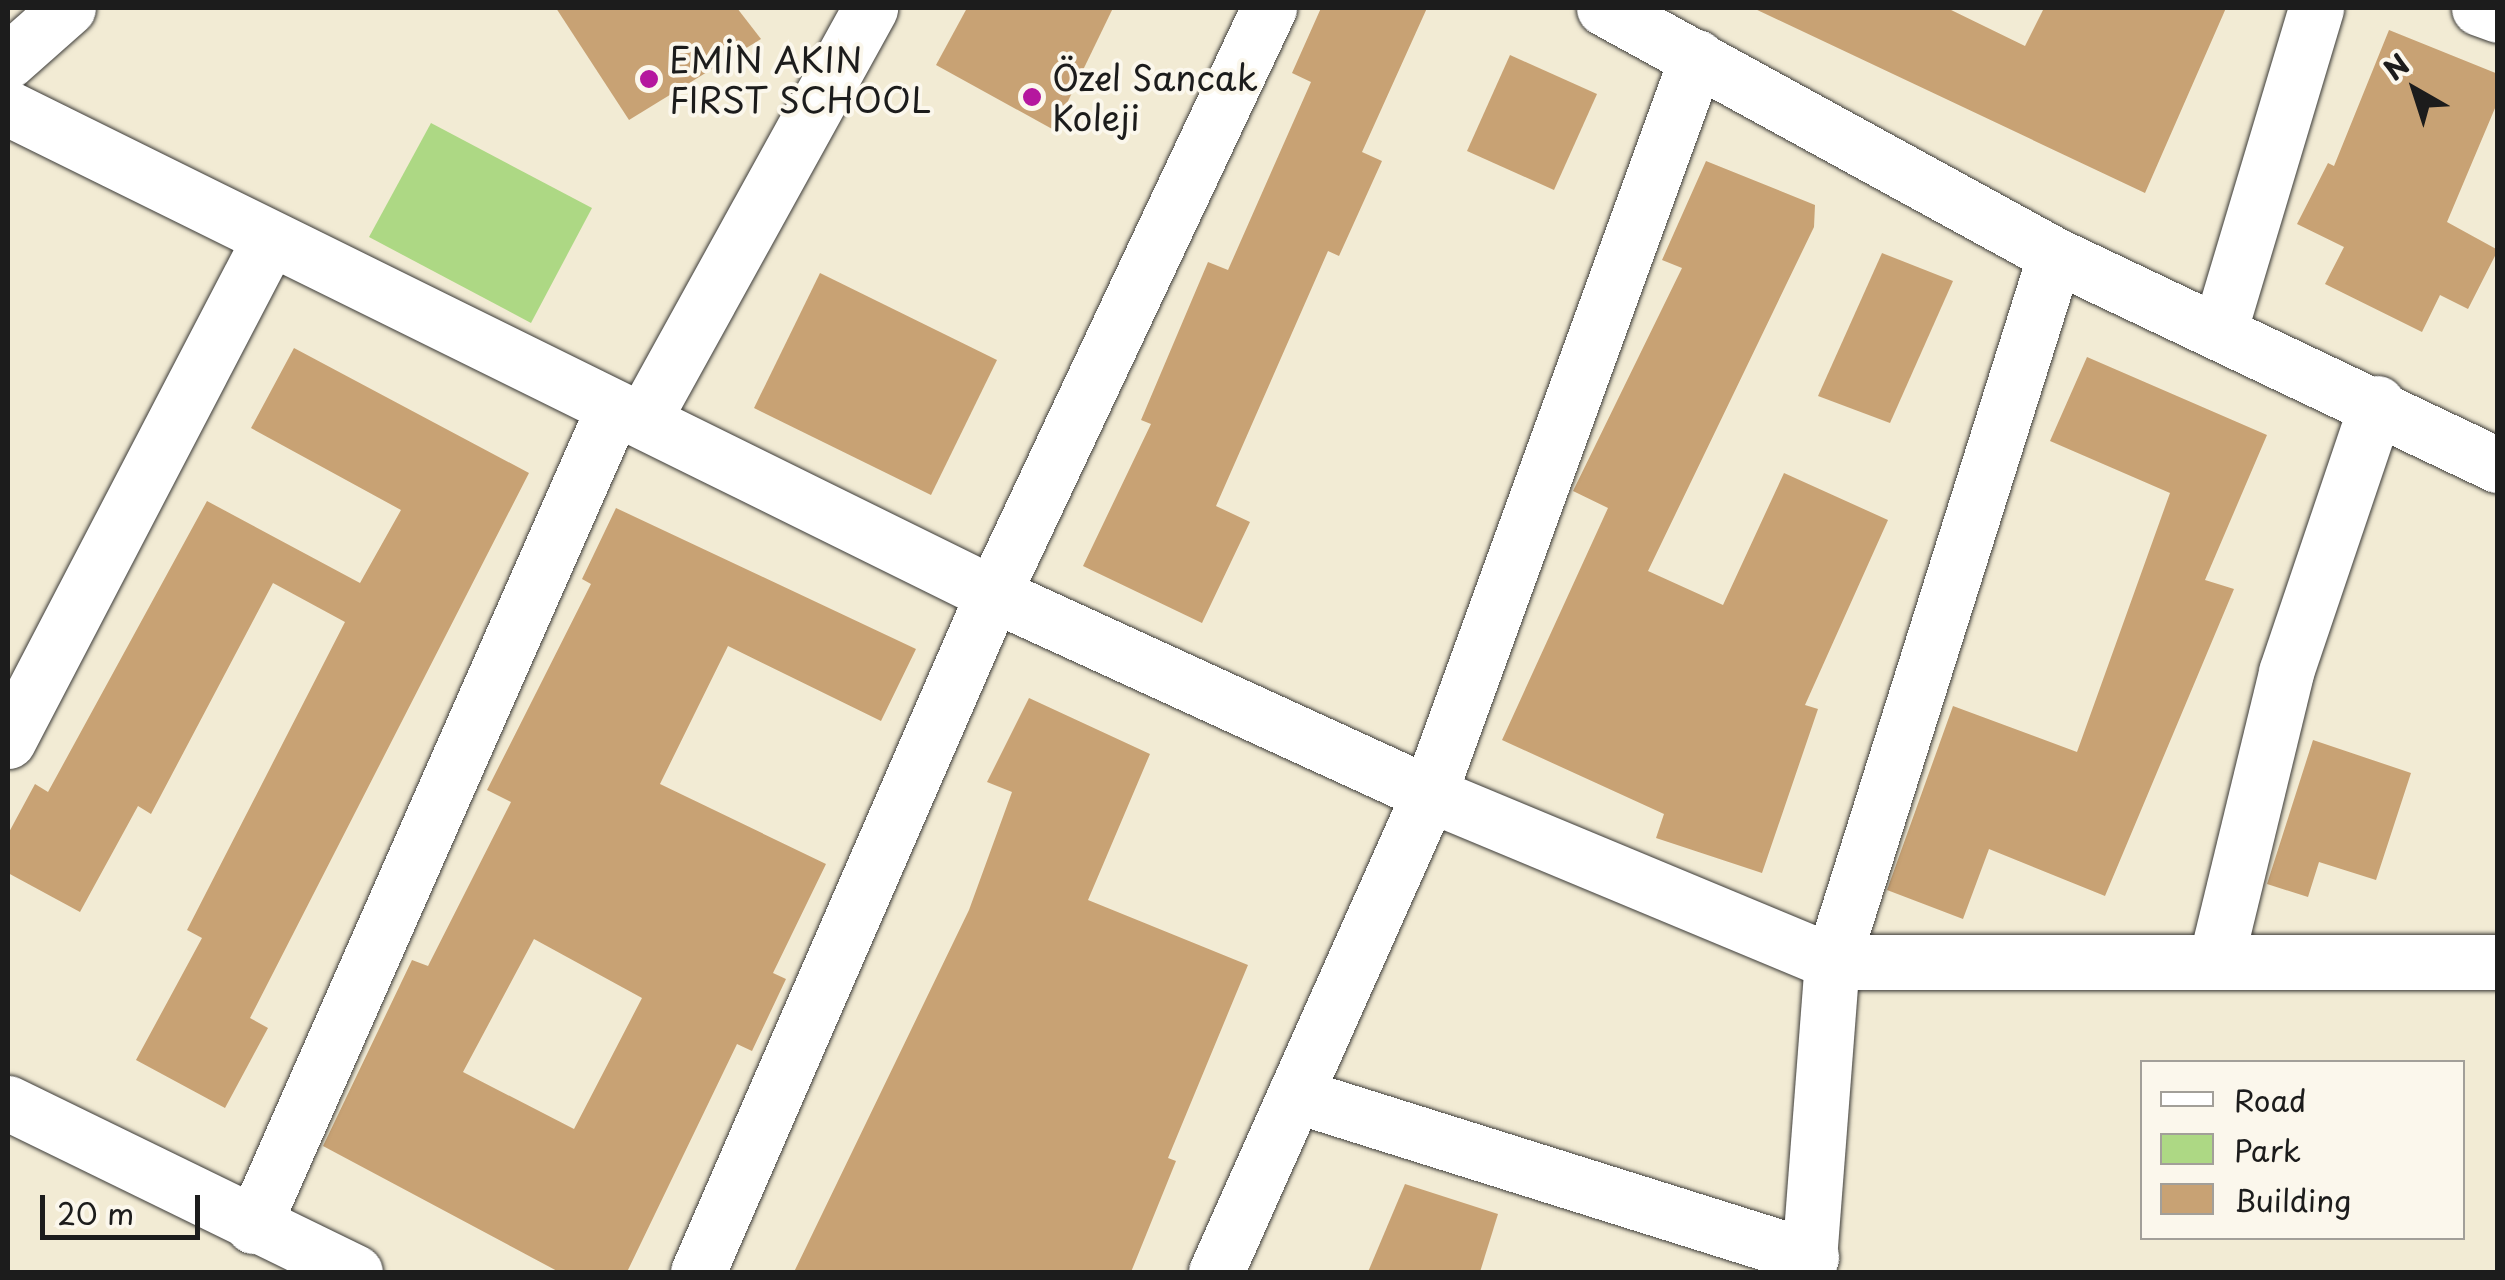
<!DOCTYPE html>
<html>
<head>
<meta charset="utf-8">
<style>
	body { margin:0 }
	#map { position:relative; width:2505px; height:1280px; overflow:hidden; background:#f2ebd4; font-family:"Playpen Sans",sans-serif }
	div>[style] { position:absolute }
	.green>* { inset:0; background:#add884 }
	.building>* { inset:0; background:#c8a274 }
	.roads { filter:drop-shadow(0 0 2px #3c3b38) drop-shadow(0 0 2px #3c3b38) }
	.minor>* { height:55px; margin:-27.5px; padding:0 27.5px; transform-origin:27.5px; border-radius:27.5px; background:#fff }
	.tertiary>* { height:55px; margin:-27.5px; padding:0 27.5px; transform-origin:27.5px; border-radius:27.5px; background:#fff }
	.dots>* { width:28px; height:28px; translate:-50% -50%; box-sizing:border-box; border:5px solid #fbf7ec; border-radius:50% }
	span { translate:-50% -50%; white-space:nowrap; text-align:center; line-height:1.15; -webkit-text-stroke:8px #fbf7ec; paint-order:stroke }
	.poi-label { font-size:35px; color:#1c1c1c }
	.left { translate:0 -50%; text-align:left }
	.frame { position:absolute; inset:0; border:10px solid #1c1c1c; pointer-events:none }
	.legend { position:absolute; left:2140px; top:1060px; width:325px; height:180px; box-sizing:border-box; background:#fbf7ec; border:2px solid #a29f99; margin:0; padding:12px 18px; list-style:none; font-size:30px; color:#1c1c1c }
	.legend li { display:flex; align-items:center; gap:20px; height:50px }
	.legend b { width:50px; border:2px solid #a29f99 }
	.north { position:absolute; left:2365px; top:40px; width:100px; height:100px; -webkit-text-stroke:8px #fbf7ec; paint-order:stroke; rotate:321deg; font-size:28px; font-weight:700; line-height:40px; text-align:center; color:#1c1c1c }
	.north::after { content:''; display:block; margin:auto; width:35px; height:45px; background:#1c1c1c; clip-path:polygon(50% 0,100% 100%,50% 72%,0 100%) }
	.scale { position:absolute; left:40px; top:1195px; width:160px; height:45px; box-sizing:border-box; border:5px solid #1c1c1c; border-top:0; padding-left:12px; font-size:30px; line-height:35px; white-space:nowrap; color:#1c1c1c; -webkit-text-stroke:8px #fbf7ec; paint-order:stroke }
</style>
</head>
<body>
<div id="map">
	<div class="green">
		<div style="clip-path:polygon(431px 123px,592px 208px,531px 323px,369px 237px)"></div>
	</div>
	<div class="building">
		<div style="clip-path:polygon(556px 8px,737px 8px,761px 39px,629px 120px)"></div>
		<div style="clip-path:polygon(967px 8px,1113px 8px,1054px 130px,936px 65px)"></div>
		<div style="clip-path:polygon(1321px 8px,1427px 8px,1362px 152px,1382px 161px,1339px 256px,1328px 251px,1216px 506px,1250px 522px,1202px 623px,1083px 566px,1151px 424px,1141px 420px,1208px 262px,1228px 270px,1311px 82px,1292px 73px)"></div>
		<div style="clip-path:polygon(1753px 8px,1947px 8px,2025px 46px,2044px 8px,2226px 8px,2145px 193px)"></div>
		<div style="clip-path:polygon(2389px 30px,2498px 74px,2498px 101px,2447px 222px,2498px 250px,2468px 309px,2440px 295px,2422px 332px,2325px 284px,2344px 247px,2297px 224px,2328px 163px,2334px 166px)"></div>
		<div style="clip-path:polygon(1510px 55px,1597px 94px,1554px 190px,1467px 151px)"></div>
		<div style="clip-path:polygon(1706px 161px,1815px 205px,1814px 227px,1648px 571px,1723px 605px,1784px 473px,1888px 520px,1805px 705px,1818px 709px,1762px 873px,1656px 838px,1664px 814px,1502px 740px,1608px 508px,1573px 491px,1682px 268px,1662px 260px)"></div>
		<div style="clip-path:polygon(1882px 253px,1953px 281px,1890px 423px,1818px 396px)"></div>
		<div style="clip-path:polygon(820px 273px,997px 360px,931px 495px,754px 408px)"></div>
		<div style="clip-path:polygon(294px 348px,529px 473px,250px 1018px,268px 1028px,225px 1108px,136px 1060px,202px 938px,187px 930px,345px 622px,273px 583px,151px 814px,138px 806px,80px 912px,8px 873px,8px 834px,35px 784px,48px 792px,207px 501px,360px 583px,401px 510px,251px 428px)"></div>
		<div style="clip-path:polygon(2087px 357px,2267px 435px,2205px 580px,2234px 589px,2105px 896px,1989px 849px,1963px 919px,1887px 890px,1953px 706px,2077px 752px,2170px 493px,2050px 441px)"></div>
		<div style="clip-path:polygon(evenodd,616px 508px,916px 649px,881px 721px,728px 646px,660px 784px,826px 864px,773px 973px,786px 979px,752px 1051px,737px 1044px,627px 1272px,559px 1272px,323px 1146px,412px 960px,428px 966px,511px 802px,487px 790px,591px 584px,582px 579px,616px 508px,534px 939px,642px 998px,574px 1129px,463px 1072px,534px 939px)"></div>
		<div style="clip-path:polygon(1029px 698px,1150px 754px,1088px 900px,1248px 965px,1168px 1158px,1176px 1161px,1131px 1272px,794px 1272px,969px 910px,1012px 792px,987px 782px)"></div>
		<div style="clip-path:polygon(2313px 740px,2411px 773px,2376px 880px,2319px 862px,2308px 897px,2267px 884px)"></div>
		<div style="clip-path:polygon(1405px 1184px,1498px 1214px,1480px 1272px,1368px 1272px)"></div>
	</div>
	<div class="roads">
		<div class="minor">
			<div style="left:1604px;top:8px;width:514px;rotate:28.71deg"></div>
			<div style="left:2055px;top:255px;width:490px;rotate:25.4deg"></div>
			<div style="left:2479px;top:8px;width:20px;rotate:20deg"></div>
			<div style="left:8px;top:61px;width:80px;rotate:-41.5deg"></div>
			<div style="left:8px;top:108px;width:1098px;rotate:26.26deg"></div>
			<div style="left:993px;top:594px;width:480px;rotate:24.6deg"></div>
			<div style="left:1429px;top:794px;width:437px;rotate:22.6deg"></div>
			<div style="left:1832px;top:962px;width:666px"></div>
			<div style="left:2219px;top:332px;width:338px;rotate:-73.3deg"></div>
			<div style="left:643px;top:420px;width:470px;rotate:-61.1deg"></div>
			<div style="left:8px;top:741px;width:563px;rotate:-62.48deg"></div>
			<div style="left:2216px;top:960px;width:296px;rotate:-76.3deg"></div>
			<div style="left:2286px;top:672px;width:284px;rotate:-71.3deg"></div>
			<div style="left:1295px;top:1095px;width:541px;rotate:17.43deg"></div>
			<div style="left:253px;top:1226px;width:893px;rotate:-66.22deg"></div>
			<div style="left:698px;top:1272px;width:739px;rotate:-66.49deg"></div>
			<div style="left:993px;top:594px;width:648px;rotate:-64.78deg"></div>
			<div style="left:1216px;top:1272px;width:523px;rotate:-65.98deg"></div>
			<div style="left:1429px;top:794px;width:784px;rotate:-70.02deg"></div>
			<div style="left:1808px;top:1272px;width:311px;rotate:-85.6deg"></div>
			<div style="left:1832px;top:962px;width:741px;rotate:-72.49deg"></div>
		</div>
		<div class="tertiary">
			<div style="left:8px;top:1103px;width:386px;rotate:26deg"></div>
		</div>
	</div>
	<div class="dots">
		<div style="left:649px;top:79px;background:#b5179e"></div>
		<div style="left:1032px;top:97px;background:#b5179e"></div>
	</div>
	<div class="poi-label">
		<span class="left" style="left:669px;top:79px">EMİN AKIN<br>FIRST SCHOOL</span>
		<span class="left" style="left:1052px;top:97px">Özel Sancak<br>Koleji</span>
	</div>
	<div class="frame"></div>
	<ul class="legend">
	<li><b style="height:12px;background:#fff"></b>Road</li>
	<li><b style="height:28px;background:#add884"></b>Park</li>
	<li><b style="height:28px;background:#c8a274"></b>Building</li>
	</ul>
	<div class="north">N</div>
	<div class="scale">20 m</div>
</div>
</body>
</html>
